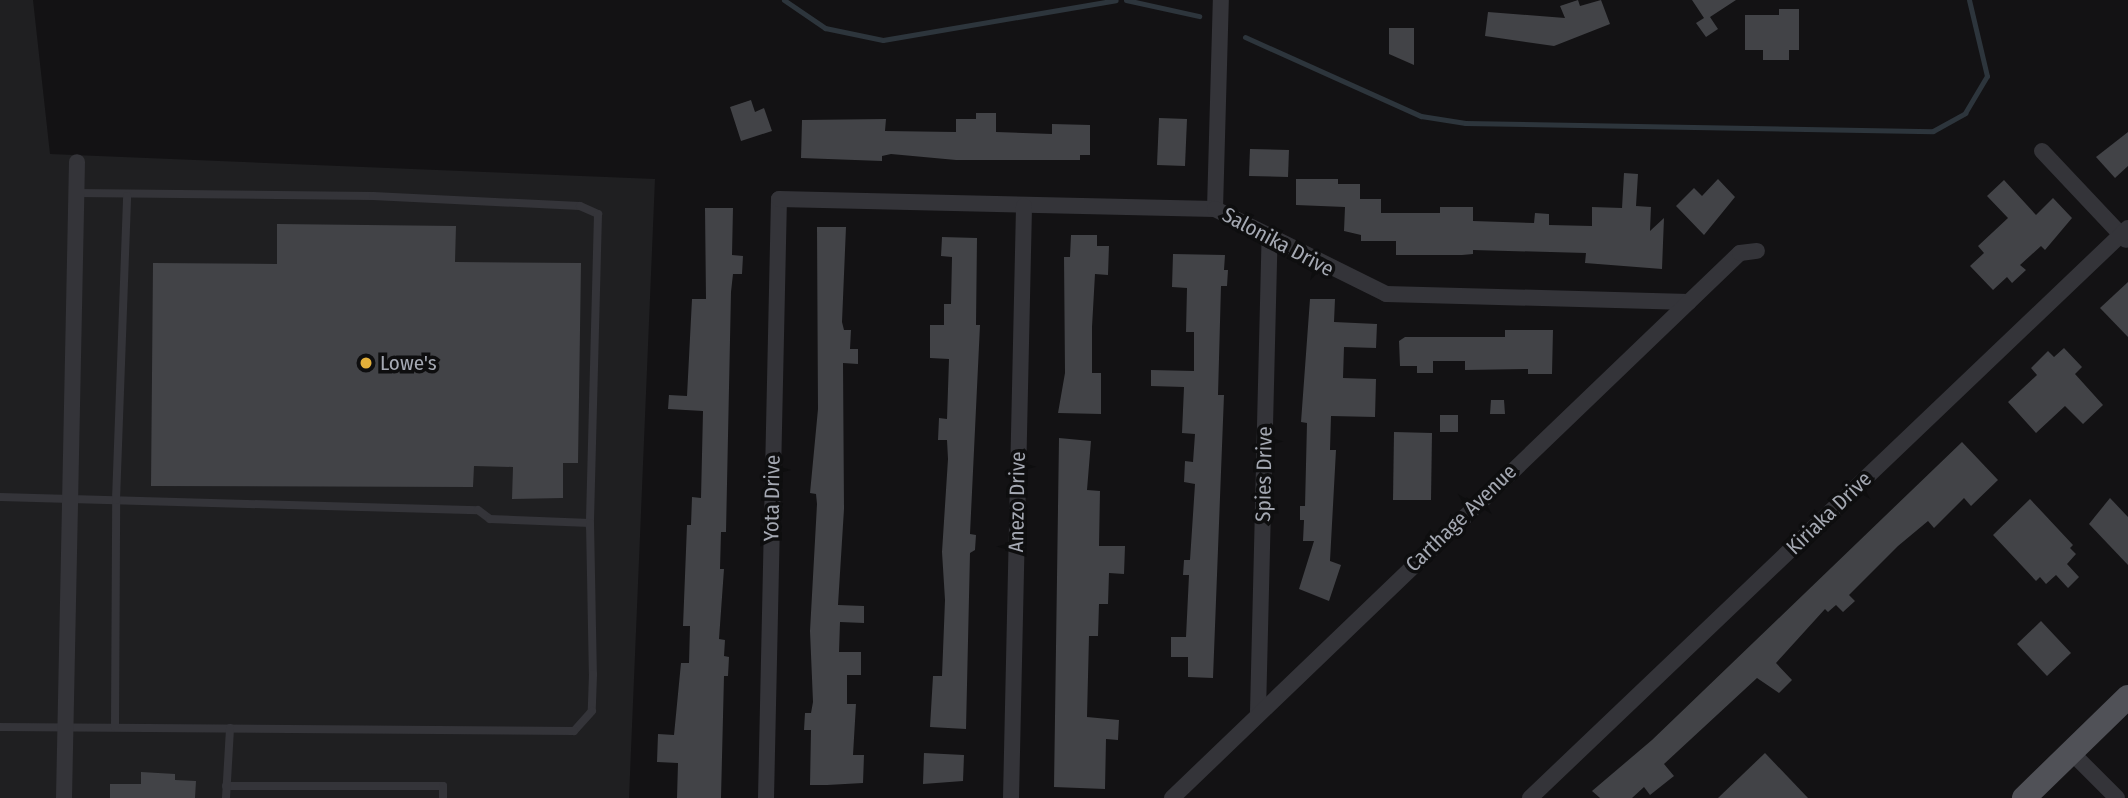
<!DOCTYPE html>
<html>
<head>
<meta charset="utf-8">
<style>
	body { margin:0 }
	#map { position:relative; width:2128px; height:798px; overflow:hidden; background:#131214; font-family:"Fira Sans Condensed",sans-serif }
	div>[style] { position:absolute }
	.built>* { inset:0; background:#1f1f21 }
	.stream>* { height:5px; margin:-2.5px; padding:0 2.5px; transform-origin:2.5px; border-radius:2.5px; background:#2d353c }
	.building>* { inset:0; background:#424347 }
	.lane>* { height:8px; margin:-4px; padding:0 4px; transform-origin:4px; border-radius:4px; background:#343439 }
	.street>* { height:16px; margin:-8px; padding:0 8px; transform-origin:8px; border-radius:8px; background:#343439 }
	.primary>* { height:24px; margin:-12px; padding:0 12px; transform-origin:12px; border-radius:12px; background:#505157 }
	.dots>* { width:19px; height:19px; translate:-50% -50%; box-sizing:border-box; border:4px solid #0e0e0f; border-radius:50% }
	span { translate:-50% -50%; white-space:nowrap; text-align:center; line-height:1.15; -webkit-text-stroke:7px #0e0e0f; paint-order:stroke }
	.street-label { font-size:21px; color:#a5a9b3 }
	.poi-label { font-size:21px; color:#a5a9b3 }
	.left { translate:0 -50%; text-align:left }
</style>
</head>
<body>
<div id="map">
	<div class="built">
		<div style="clip-path:polygon(0 0,33px 0,50px 154px,655px 179px,629px 798px,0 798px)"></div>
	</div>
	<div class="stream">
		<div style="left:784px;top:0;width:50px;rotate:34.3deg"></div>
		<div style="left:825px;top:28px;width:59px;rotate:11.7deg"></div>
		<div style="left:883px;top:40px;width:236px;rotate:-9.7deg"></div>
		<div style="left:1126px;top:0;width:75px;rotate:12.4deg"></div>
		<div style="left:1245px;top:37px;width:193px;rotate:24.2deg"></div>
		<div style="left:1421px;top:116px;width:45px;rotate:9deg"></div>
		<div style="left:1465px;top:123px;width:468px;rotate:1deg"></div>
		<div style="left:1933px;top:131px;width:37px;rotate:-29deg"></div>
		<div style="left:1965px;top:113px;width:43px;rotate:-59.3deg"></div>
		<div style="left:1987px;top:76px;width:78px;rotate:-103.3deg"></div>
	</div>
	<div class="building">
		<div style="clip-path:polygon(1578px 0,1580px 6px,1601px 0,1610px 24px,1554px 46px,1485px 36px,1488px 12px,1565px 18px,1560px 6px)"></div>
		<div style="clip-path:polygon(1692px 0,1736px 0,1710px 17px,1718px 29px,1706px 37px,1696px 23px,1704px 18px)"></div>
		<div style="clip-path:polygon(1779px 9px,1799px 9px,1799px 50px,1789px 50px,1789px 60px,1763px 60px,1763px 50px,1745px 50px,1745px 15px,1779px 15px)"></div>
		<div style="clip-path:polygon(1389px 28px,1414px 28px,1414px 65px,1389px 54px)"></div>
		<div style="clip-path:polygon(751px 100px,755px 112px,764px 108px,772px 131px,741px 141px,730px 107px)"></div>
		<div style="clip-path:polygon(976px 113px,996px 113px,996px 132px,1052px 134px,1052px 124px,1090px 125px,1090px 155px,1080px 155px,1080px 160px,956px 160px,891px 154px,882px 156px,882px 161px,801px 158px,802px 120px,886px 119px,885px 131px,956px 132px,956px 119px,976px 119px)"></div>
		<div style="clip-path:polygon(1159px 118px,1187px 119px,1185px 166px,1157px 165px)"></div>
		<div style="clip-path:polygon(2128px 132px,2128px 166px,2115px 178px,2096px 157px)"></div>
		<div style="clip-path:polygon(1250px 149px,1289px 150px,1288px 177px,1249px 176px)"></div>
		<div style="clip-path:polygon(1624px 173px,1638px 174px,1636px 206px,1651px 207px,1650px 231px,1664px 218px,1662px 269px,1585px 263px,1586px 253px,1473px 250px,1473px 254px,1462px 255px,1396px 255px,1396px 241px,1361px 241px,1361px 235px,1344px 231px,1345px 207px,1296px 205px,1296px 179px,1338px 179px,1338px 184px,1360px 184px,1360px 199px,1381px 199px,1381px 213px,1440px 213px,1440px 207px,1473px 207px,1473px 221px,1534px 223px,1535px 213px,1549px 214px,1549px 225px,1592px 226px,1592px 207px,1622px 208px)"></div>
		<div style="clip-path:polygon(1718px 179px,1735px 197px,1704px 235px,1676px 206px,1694px 188px,1702px 196px)"></div>
		<div style="clip-path:polygon(2004px 180px,2036px 215px,2053px 198px,2072px 218px,2045px 250px,2041px 246px,2020px 265px,2026px 270px,2012px 283px,2007px 277px,1993px 290px,1970px 266px,1984px 253px,1978px 246px,2008px 218px,1987px 196px)"></div>
		<div style="clip-path:polygon(705px 208px,733px 208px,732px 255px,743px 256px,742px 274px,733px 274px,731px 292px,726px 532px,721px 532px,720px 569px,724px 569px,719px 639px,725px 640px,724px 656px,729px 657px,728px 676px,724px 676px,721px 798px,677px 798px,678px 763px,657px 762px,658px 734px,674px 735px,681px 663px,689px 663px,690px 626px,683px 626px,687px 525px,691px 525px,692px 497px,701px 498px,703px 411px,668px 409px,669px 395px,687px 396px,692px 299px,706px 299px)"></div>
		<div style="clip-path:polygon(277px 224px,456px 226px,455px 262px,581px 263px,578px 463px,563px 463px,563px 498px,512px 499px,513px 467px,474px 466px,473px 487px,151px 486px,153px 263px,277px 264px)"></div>
		<div style="clip-path:polygon(817px 227px,846px 227px,842px 322px,844px 330px,851px 330px,850px 349px,858px 349px,858px 364px,843px 363px,844px 509px,838px 605px,864px 606px,864px 623px,840px 622px,839px 652px,861px 652px,861px 675px,847px 675px,847px 704px,856px 704px,853px 755px,864px 755px,863px 783px,827px 785px,810px 785px,811px 730px,804px 730px,805px 713px,811px 713px,813px 702px,810px 631px,817px 504px,816px 494px,810px 493px,818px 409px)"></div>
		<div style="clip-path:polygon(1071px 235px,1097px 235px,1097px 246px,1109px 246px,1108px 275px,1095px 274px,1092px 327px,1092px 373px,1101px 373px,1101px 414px,1058px 413px,1065px 373px,1064px 257px,1070px 257px)"></div>
		<div style="clip-path:polygon(942px 237px,977px 238px,976px 325px,980px 325px,970px 534px,976px 535px,975px 550px,970px 553px,966px 729px,930px 727px,933px 676px,942px 676px,945px 600px,942px 552px,948px 459px,947px 440px,938px 440px,939px 418px,947px 419px,949px 359px,930px 358px,930px 325px,944px 325px,944px 304px,951px 304px,952px 257px,941px 256px)"></div>
		<div style="clip-path:polygon(1173px 254px,1225px 255px,1224px 270px,1228px 270px,1227px 286px,1221px 286px,1218px 395px,1224px 395px,1213px 678px,1188px 677px,1188px 657px,1171px 657px,1171px 637px,1186px 637px,1189px 575px,1183px 575px,1184px 560px,1190px 560px,1195px 484px,1184px 482px,1185px 461px,1193px 462px,1195px 434px,1182px 433px,1184px 387px,1151px 386px,1151px 370px,1194px 371px,1194px 332px,1186px 332px,1187px 288px,1172px 287px)"></div>
		<div style="clip-path:polygon(2128px 282px,2128px 337px,2100px 308px)"></div>
		<div style="clip-path:polygon(1310px 299px,1335px 299px,1334px 322px,1377px 324px,1376px 348px,1344px 347px,1343px 378px,1376px 379px,1375px 417px,1331px 416px,1330px 450px,1336px 450px,1330px 561px,1341px 565px,1329px 601px,1299px 589px,1314px 541px,1303px 541px,1304px 520px,1300px 520px,1300px 506px,1305px 506px,1307px 423px,1301px 422px)"></div>
		<div style="clip-path:polygon(1505px 330px,1553px 330px,1552px 374px,1528px 374px,1528px 369px,1465px 370px,1465px 361px,1433px 361px,1433px 373px,1417px 373px,1417px 366px,1400px 366px,1399px 341px,1405px 337px,1505px 337px)"></div>
		<div style="clip-path:polygon(2064px 348px,2082px 367px,2075px 374px,2103px 405px,2083px 424px,2065px 406px,2036px 433px,2008px 402px,2037px 375px,2031px 368px,2048px 351px,2054px 357px)"></div>
		<div style="clip-path:polygon(1491px 400px,1504px 400px,1505px 414px,1490px 414px)"></div>
		<div style="clip-path:polygon(1440px 415px,1458px 415px,1458px 432px,1440px 432px)"></div>
		<div style="clip-path:polygon(1394px 432px,1432px 433px,1431px 500px,1393px 500px)"></div>
		<div style="clip-path:polygon(1059px 438px,1091px 441px,1087px 490px,1100px 491px,1099px 546px,1125px 546px,1124px 574px,1109px 573px,1108px 604px,1099px 604px,1098px 636px,1089px 636px,1087px 717px,1119px 720px,1118px 740px,1106px 739px,1105px 789px,1054px 787px)"></div>
		<div style="clip-path:polygon(1962px 442px,1998px 480px,1971px 506px,1964px 498px,1934px 528px,1928px 521px,1898px 546px,1849px 595px,1855px 601px,1843px 612px,1836px 605px,1828px 612px,1825px 609px,1776px 663px,1792px 680px,1779px 693px,1757px 678px,1664px 764px,1674px 776px,1650px 795px,1644px 787px,1632px 798px,1600px 798px,1592px 791px,1652px 740px)"></div>
		<div style="clip-path:polygon(2110px 498px,2128px 517px,2128px 565px,2089px 524px)"></div>
		<div style="clip-path:polygon(2030px 499px,2073px 545px,2070px 548px,2076px 554px,2067px 564px,2079px 577px,2068px 588px,2056px 575px,2046px 584px,2040px 577px,2036px 581px,1993px 535px)"></div>
		<div style="clip-path:polygon(2041px 621px,2071px 653px,2047px 676px,2017px 644px)"></div>
		<div style="clip-path:polygon(924px 753px,964px 755px,963px 781px,923px 784px)"></div>
		<div style="clip-path:polygon(1765px 753px,1808px 798px,1718px 798px)"></div>
		<div style="clip-path:polygon(141px 772px,175px 774px,175px 780px,196px 781px,195px 798px,110px 798px,110px 784px,141px 784px)"></div>
	</div>
	<div class="lane">
		<div style="left:77px;top:193px;width:296px;rotate:0.6deg"></div>
		<div style="left:373px;top:196px;width:207px;rotate:2.8deg"></div>
		<div style="left:580px;top:206px;width:20px;rotate:24deg"></div>
		<div style="left:598px;top:214px;width:313px;rotate:91.5deg"></div>
		<div style="left:0;top:497px;width:478px;rotate:1.6deg"></div>
		<div style="left:478px;top:510px;width:15px;rotate:37deg"></div>
		<div style="left:490px;top:519px;width:100px;rotate:2.3deg"></div>
		<div style="left:590px;top:523px;width:151px;rotate:88.9deg"></div>
		<div style="left:593px;top:674px;width:37px;rotate:92deg"></div>
		<div style="left:592px;top:711px;width:27px;rotate:132deg"></div>
		<div style="left:574px;top:731px;width:574px;rotate:-179.6deg"></div>
		<div style="left:115px;top:727px;width:227px;rotate:-89.7deg"></div>
		<div style="left:116px;top:500px;width:304px;rotate:-87.9deg"></div>
		<div style="left:226px;top:786px;width:217px"></div>
		<div style="left:443px;top:786px;width:12px;rotate:90deg"></div>
		<div style="left:226px;top:798px;width:70px;rotate:-86.7deg"></div>
	</div>
	<div class="street">
		<div style="left:2042px;top:151px;width:122px;rotate:46.7deg"></div>
		<div style="left:1215px;top:209px;width:209px;rotate:-88.4deg"></div>
		<div style="left:1258px;top:712px;width:475px;rotate:-88.6deg"></div>
		<div style="left:2071px;top:752px;width:65px;rotate:45deg"></div>
		<div style="left:64px;top:798px;width:636px;rotate:-88.83deg"></div>
		<div style="left:766px;top:798px;width:599px;rotate:-88.76deg"></div>
		<div style="left:779px;top:199px;width:436px;rotate:1.3deg"></div>
		<div style="left:1215px;top:209px;width:191px;rotate:26.4deg"></div>
		<div style="left:1386px;top:294px;width:303px;rotate:1.5deg"></div>
		<div style="left:1011px;top:798px;width:592px;rotate:-88.74deg"></div>
		<div style="left:1172px;top:798px;width:787px;rotate:-43.82deg"></div>
		<div style="left:1740px;top:253px;width:17px;rotate:-7deg"></div>
		<div style="left:1530px;top:798px;width:826px;rotate:-43.63deg"></div>
	</div>
	<div class="primary">
		<div style="left:2024px;top:798px;width:145px;rotate:-44.2deg"></div>
	</div>
	<div class="dots">
		<div style="left:366px;top:363px;background:#e4b03a"></div>
	</div>
	<div class="street-label">
		<span style="left:1278px;top:242px;rotate:28deg">Salonika Drive</span>
		<span style="left:1264px;top:474px;rotate:-89deg">Spies Drive</span>
		<span style="left:772px;top:498px;rotate:-89deg">Yota Drive</span>
		<span style="left:1017px;top:502px;rotate:-89deg">Anezo Drive</span>
		<span style="left:1829px;top:513px;rotate:-44deg">Kiriaka Drive</span>
		<span style="left:1461px;top:518px;rotate:-44deg">Carthage Avenue</span>
	</div>
	<div class="poi-label">
		<span class="left" style="left:380px;top:363px">Lowe's</span>
	</div>
</div>
</body>
</html>
